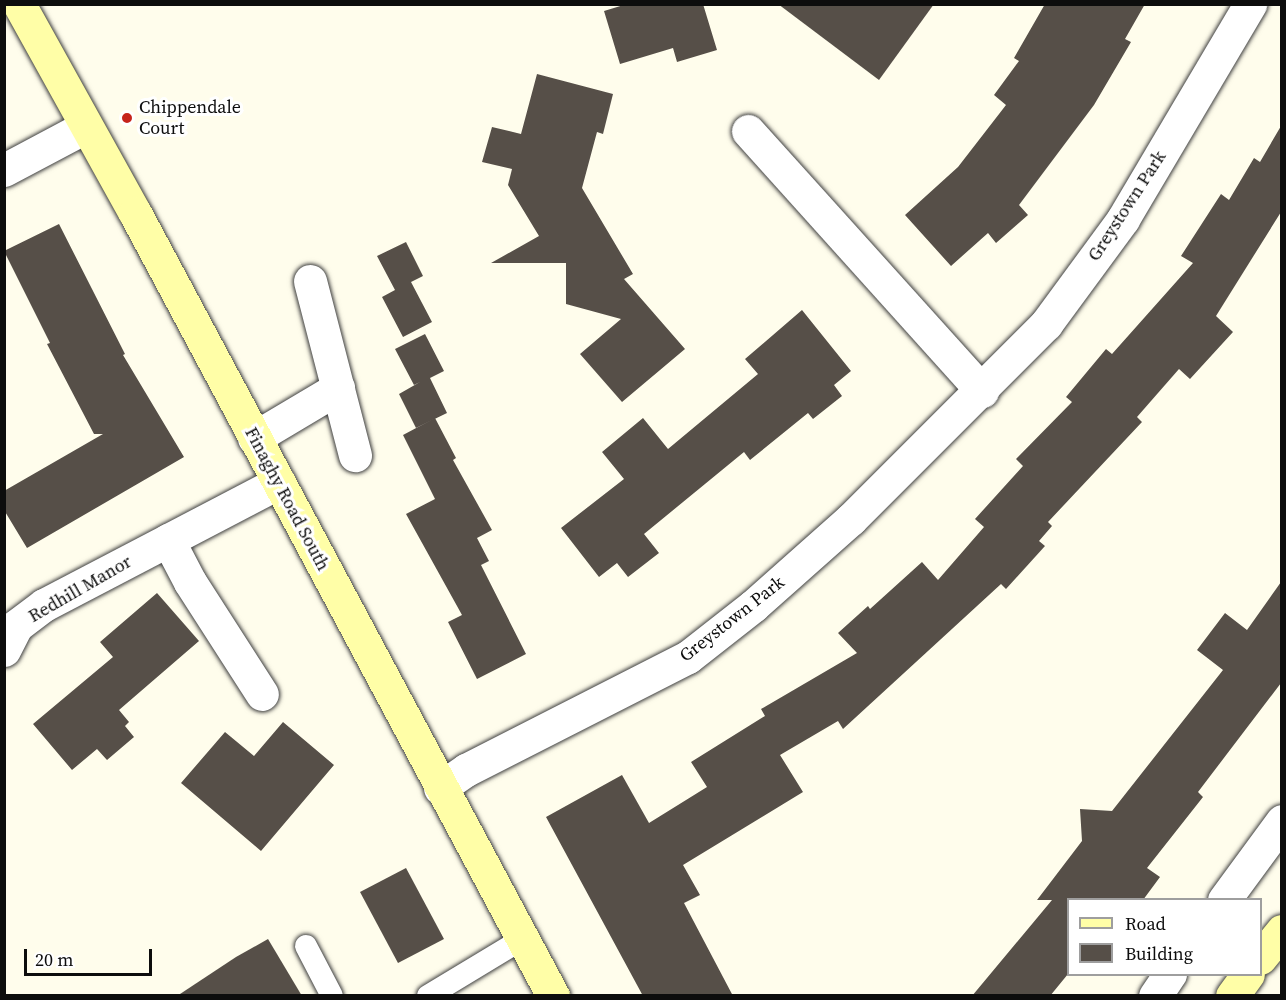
<!DOCTYPE html>
<html>
<head>
<meta charset="utf-8">
<style>
	body { margin:0 }
	#map { position:relative; width:1286px; height:1000px; overflow:hidden; background:#fffdec; font-family:"Source Serif 4",serif }
	div>[style] { position:absolute }
	.building>* { inset:0; background:#564f48 }
	.roads { filter:drop-shadow(0 0 2px #404040) drop-shadow(0 0 2px #404040) }
	.lane>* { height:22px; margin:-11px; padding:0 11px; transform-origin:11px; border-radius:11px; background:#fff }
	.street>* { height:33px; margin:-16.5px; padding:0 16.5px; transform-origin:16.5px; border-radius:16.5px; background:#fff }
	.secondary>* { height:33px; margin:-16.5px; padding:0 16.5px; transform-origin:16.5px; border-radius:16.5px; background:#fffea7 }
	.dots>* { width:16px; height:16px; translate:-50% -50%; box-sizing:border-box; border:3px solid #fff; border-radius:50% }
	span { translate:-50% -50%; white-space:nowrap; text-align:center; line-height:1.15; -webkit-text-stroke:6px #fff; paint-order:stroke }
	.poi-label { font-size:18px; color:#0d0d0d }
	.left { translate:0 -50%; text-align:left }
	.street-label { font-size:18px; color:#0d0d0d }
	.frame { position:absolute; inset:0; border:6px solid #0d0d0d; pointer-events:none }
	.legend { position:absolute; left:1067px; top:898px; width:195px; height:78px; box-sizing:border-box; background:#fff; border:2px solid #9e9e9e; margin:0; padding:8px 10px; list-style:none; font-size:18px; color:#0d0d0d }
	.legend li { display:flex; align-items:center; gap:12px; height:30px }
	.legend b { width:30px; border:2px solid #9e9e9e }
	.scale { position:absolute; left:24px; top:949px; width:128px; height:27px; box-sizing:border-box; border:3px solid #0d0d0d; border-top:0; padding-left:8px; font-size:18px; line-height:21px; white-space:nowrap; color:#0d0d0d; -webkit-text-stroke:4px #fff; paint-order:stroke }
</style>
</head>
<body>
<div id="map">
	<div class="building">
		<div style="clip-path:polygon(627px 4px,703px 4px,717px 50px,677px 62px,673px 48px,620px 64px,604px 11px)"></div>
		<div style="clip-path:polygon(778px 4px,934px 4px,879px 80px)"></div>
		<div style="clip-path:polygon(1045px 4px,1145px 4px,1125px 39px,1131px 42px,1094px 105px,1019px 205px,1028px 215px,996px 243px,988px 233px,951px 266px,905px 215px,958px 167px,1006px 105px,994px 95px,1019px 61px,1014px 58px)"></div>
		<div style="clip-path:polygon(537px 74px,613px 94px,603px 134px,597px 132px,582px 188px,633px 274px,624px 279px,685px 349px,622px 402px,580px 354px,621px 319px,566px 304px,566px 263px,491px 263px,539px 236px,508px 185px,512px 169px,482px 162px,492px 127px,521px 134px)"></div>
		<div style="clip-path:polygon(1281px 126px,1281px 212px,1216px 316px,1233px 332px,1190px 379px,1179px 369px,1137px 417px,1142px 422px,1048px 522px,1052px 526px,1039px 541px,1045px 546px,1006px 589px,1001px 584px,843px 729px,838px 721px,780px 755px,803px 792px,683px 865px,700px 895px,684px 903px,733px 996px,643px 996px,546px 817px,622px 775px,649px 823px,707px 787px,691px 762px,765px 716px,761px 709px,857px 653px,838px 633px,868px 606px,870px 609px,922px 562px,938px 580px,984px 527px,975px 519px,1023px 466px,1016px 459px,1072px 402px,1066px 397px,1106px 349px,1112px 354px,1193px 263px,1181px 256px,1221px 194px,1229px 200px,1254px 158px,1260px 162px)"></div>
		<div style="clip-path:polygon(59px 224px,125px 354px,123px 355px,184px 457px,27px 548px,4px 510px,4px 491px,103px 434px,94px 434px,47px 344px,50px 343px,4px 251px)"></div>
		<div style="clip-path:polygon(406px 242px,423px 276px,411px 282px,432px 322px,403px 337px,382px 297px,395px 290px,377px 256px)"></div>
		<div style="clip-path:polygon(802px 310px,851px 371px,834px 385px,842px 396px,813px 419px,808px 413px,750px 460px,744px 452px,644px 534px,659px 553px,628px 577px,617px 563px,599px 577px,561px 528px,624px 479px,602px 452px,643px 418px,668px 449px,758px 374px,745px 359px)"></div>
		<div style="clip-path:polygon(425px 334px,444px 371px,430px 378px,447px 413px,416px 428px,399px 394px,420px 382px,414px 385px,395px 349px)"></div>
		<div style="clip-path:polygon(435px 418px,456px 458px,453px 460px,492px 530px,477px 538px,489px 561px,481px 565px,526px 654px,477px 679px,448px 622px,462px 615px,406px 514px,435px 499px,403px 435px)"></div>
		<div style="clip-path:polygon(1281px 582px,1281px 683px,1198px 792px,1203px 797px,1147px 868px,1160px 877px,1143px 900px,1068px 900px,1068px 974px,1050px 996px,972px 996px,1052px 900px,1037px 900px,1082px 841px,1080px 809px,1112px 811px,1223px 670px,1197px 650px,1225px 613px,1247px 630px)"></div>
		<div style="clip-path:polygon(157px 593px,199px 641px,119px 710px,129px 722px,125px 726px,134px 737px,107px 760px,97px 749px,72px 770px,33px 724px,113px 657px,100px 642px)"></div>
		<div style="clip-path:polygon(283px 722px,334px 765px,261px 851px,181px 783px,225px 732px,254px 756px)"></div>
		<div style="clip-path:polygon(406px 868px,444px 939px,398px 963px,360px 892px)"></div>
		<div style="clip-path:polygon(268px 939px,302px 996px,177px 996px,236px 957px)"></div>
	</div>
	<div class="roads">
		<div class="lane">
			<div style="left:306px;top:946px;width:56px;rotate:62.5deg"></div>
			<div style="left:428px;top:996px;width:109px;rotate:-31.1deg"></div>
		</div>
		<div class="street">
			<div style="left:748px;top:131px;width:350px;rotate:48deg"></div>
			<div style="left:4px;top:170px;width:92px;rotate:-28deg"></div>
			<div style="left:310px;top:281px;width:180px;rotate:75.5deg"></div>
			<div style="left:254px;top:438px;width:98px;rotate:-30.8deg"></div>
			<div style="left:168px;top:540px;width:47px;rotate:62.4deg"></div>
			<div style="left:190px;top:582px;width:133px;rotate:57.3deg"></div>
			<div style="left:4px;top:650px;width:27px;rotate:-63deg"></div>
			<div style="left:16px;top:626px;width:35px;rotate:-37deg"></div>
			<div style="left:44px;top:605px;width:265px;rotate:-27.6deg"></div>
			<div style="left:440px;top:788px;width:32px;rotate:-35deg"></div>
			<div style="left:466px;top:770px;width:249px;rotate:-27deg"></div>
			<div style="left:688px;top:657px;width:83px;rotate:-38.1deg"></div>
			<div style="left:753px;top:606px;width:131px;rotate:-41.6deg"></div>
			<div style="left:851px;top:519px;width:276px;rotate:-45deg"></div>
			<div style="left:1046px;top:324px;width:130px;rotate:-53.7deg"></div>
			<div style="left:1123px;top:219px;width:250px;rotate:-59.4deg"></div>
			<div style="left:1224px;top:900px;width:98px;rotate:-53.7deg"></div>
			<div style="left:1155px;top:996px;width:27px;rotate:-56deg"></div>
		</div>
		<div class="secondary">
			<div style="left:19px;top:4px;width:239px;rotate:61deg"></div>
			<div style="left:135px;top:213px;width:888px;rotate:61.9deg"></div>
			<div style="left:1260px;top:958px;width:35px;rotate:-51deg"></div>
			<div style="left:1232px;top:996px;width:27px;rotate:-54deg"></div>
		</div>
	</div>
	<div class="dots">
		<div style="left:127px;top:118px;background:#c6241b"></div>
	</div>
	<div class="poi-label">
		<span class="left" style="left:139px;top:118px">Chippendale<br>Court</span>
	</div>
	<div class="street-label">
		<span style="left:1127px;top:206px;rotate:-57deg">Greystown Park</span>
		<span style="left:287px;top:499px;rotate:62deg">Finaghy Road South</span>
		<span style="left:80px;top:589px;rotate:-30deg">Redhill Manor</span>
		<span style="left:732px;top:619px;rotate:-38deg">Greystown Park</span>
	</div>
	<div class="frame"></div>
	<ul class="legend">
	<li><b style="height:8px;background:#fffea7"></b>Road</li>
	<li><b style="height:16px;background:#564f48"></b>Building</li>
	</ul>
	<div class="scale">20 m</div>
</div>
</body>
</html>
